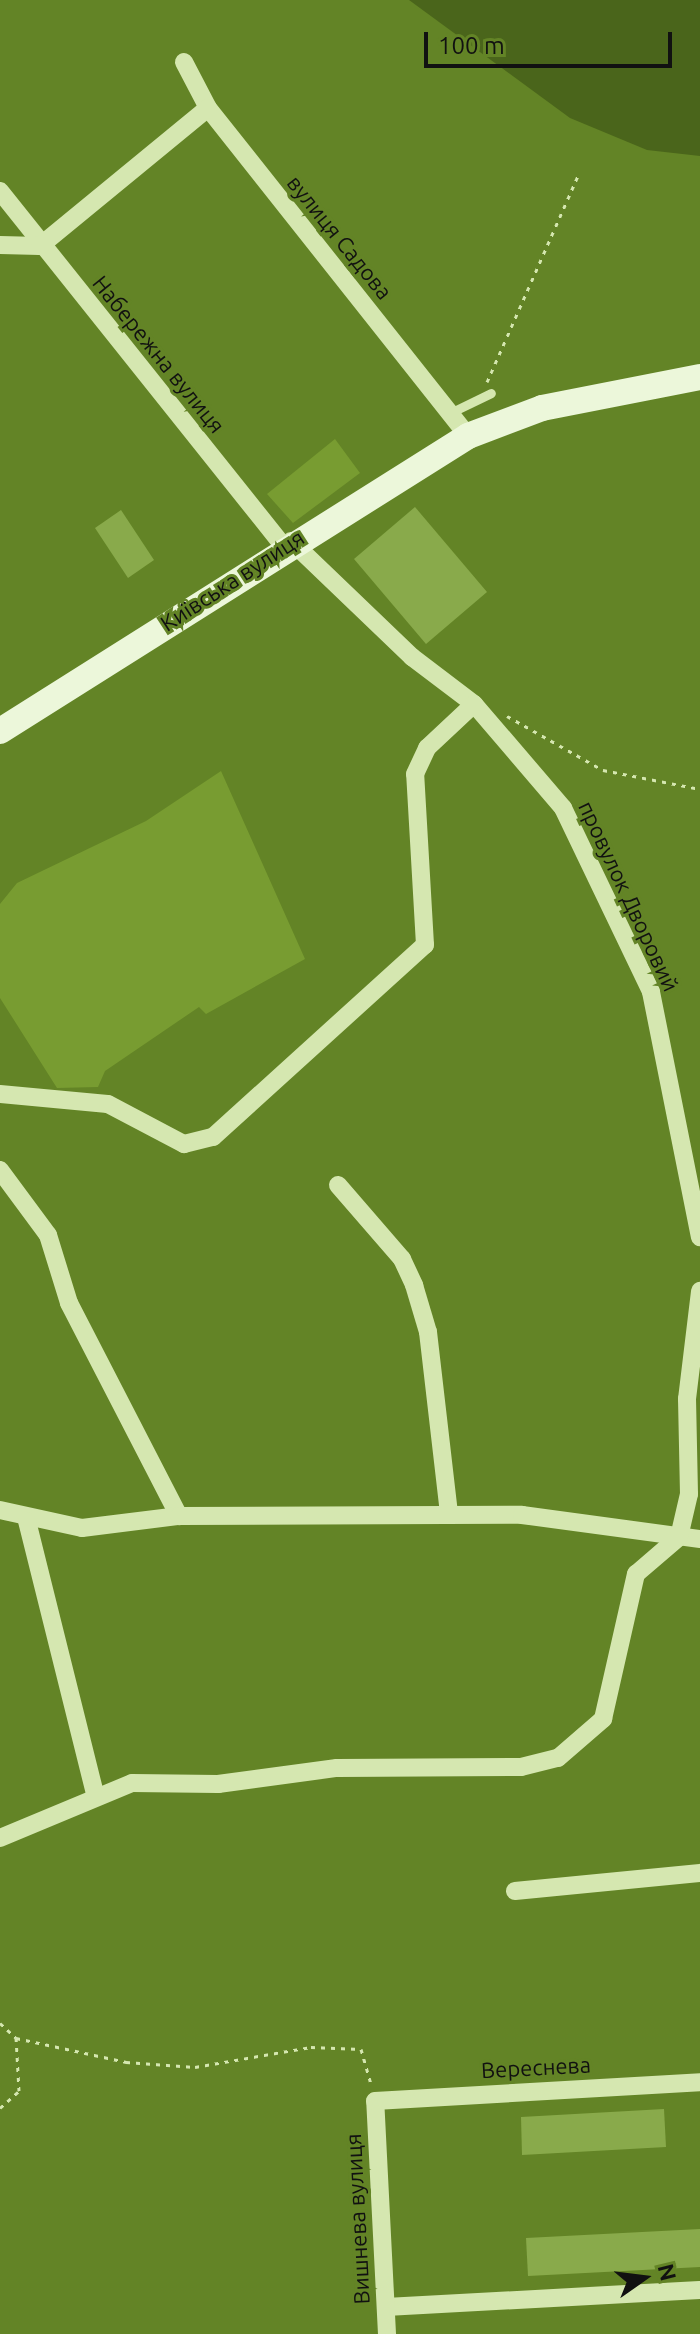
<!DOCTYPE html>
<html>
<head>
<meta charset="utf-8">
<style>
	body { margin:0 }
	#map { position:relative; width:700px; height:2334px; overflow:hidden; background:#638426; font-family:Ubuntu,sans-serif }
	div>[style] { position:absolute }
	.green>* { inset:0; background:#789c31 }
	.water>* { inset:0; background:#4a651b }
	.building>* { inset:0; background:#89aa4b }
	.path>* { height:3px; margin-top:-1.5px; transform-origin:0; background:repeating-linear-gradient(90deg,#d5e7b0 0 4px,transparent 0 10px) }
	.lane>* { height:9px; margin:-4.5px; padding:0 4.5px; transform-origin:4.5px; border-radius:4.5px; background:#d5e7b0 }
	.street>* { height:18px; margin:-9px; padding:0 9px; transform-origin:9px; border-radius:9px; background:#d5e7b0 }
	.secondary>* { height:26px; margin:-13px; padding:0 13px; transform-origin:13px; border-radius:13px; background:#ecf7da }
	span { translate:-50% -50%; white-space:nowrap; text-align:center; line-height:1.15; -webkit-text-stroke:6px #638426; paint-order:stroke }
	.street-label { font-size:22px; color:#111 }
	.north { position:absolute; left:604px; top:2238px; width:80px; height:80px; -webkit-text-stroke:6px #638426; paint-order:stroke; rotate:76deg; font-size:22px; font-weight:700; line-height:32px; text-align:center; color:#111 }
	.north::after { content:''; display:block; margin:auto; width:28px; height:36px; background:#111; clip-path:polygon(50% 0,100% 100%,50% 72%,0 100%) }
	.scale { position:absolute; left:424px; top:32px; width:248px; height:36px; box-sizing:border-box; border:4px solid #111; border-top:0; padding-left:10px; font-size:24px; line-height:28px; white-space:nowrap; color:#111; -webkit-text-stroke:6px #638426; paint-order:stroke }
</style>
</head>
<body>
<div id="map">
	<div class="green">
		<div style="clip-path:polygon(335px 439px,360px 473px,293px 523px,267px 494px)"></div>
		<div style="clip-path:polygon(221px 771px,305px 959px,206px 1014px,199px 1007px,105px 1071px,98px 1087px,57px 1088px,0 998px,0 904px,17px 883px,146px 821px)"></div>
	</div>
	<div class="water">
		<div style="clip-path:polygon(409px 0,700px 0,700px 156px,647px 150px,570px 118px)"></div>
	</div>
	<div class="building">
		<div style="clip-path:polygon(415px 507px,487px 592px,426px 644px,354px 559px)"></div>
		<div style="clip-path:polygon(121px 510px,154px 560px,128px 578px,95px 528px)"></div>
		<div style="clip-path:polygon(664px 2109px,666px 2147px,522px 2155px,521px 2117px)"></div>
		<div style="clip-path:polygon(700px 2229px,700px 2267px,528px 2276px,526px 2238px)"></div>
	</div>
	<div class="path">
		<div style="left:487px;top:382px;width:228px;rotate:-66.2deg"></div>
		<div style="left:507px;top:716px;width:110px;rotate:29.4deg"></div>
		<div style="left:603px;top:770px;width:99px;rotate:11.1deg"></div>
		<div style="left:0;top:2023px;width:22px;rotate:43deg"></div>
		<div style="left:16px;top:2038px;width:113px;rotate:12.3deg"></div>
		<div style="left:126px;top:2062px;width:69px;rotate:4.1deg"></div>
		<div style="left:195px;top:2067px;width:118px;rotate:-9.8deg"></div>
		<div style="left:311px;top:2047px;width:50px;rotate:2.3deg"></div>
		<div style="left:361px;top:2049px;width:37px;rotate:74deg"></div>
		<div style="left:0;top:2108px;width:25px;rotate:-42deg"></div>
		<div style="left:19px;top:2091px;width:53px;rotate:-93.2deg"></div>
	</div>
	<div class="lane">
		<div style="left:454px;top:411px;width:41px;rotate:-25.9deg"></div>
	</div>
	<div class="street">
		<div style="left:184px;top:62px;width:52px;rotate:62.4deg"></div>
		<div style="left:208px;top:108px;width:419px;rotate:51.6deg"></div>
		<div style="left:0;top:191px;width:454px;rotate:51.4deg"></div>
		<div style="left:0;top:245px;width:40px;rotate:1.4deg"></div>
		<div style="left:40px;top:246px;width:217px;rotate:-39.4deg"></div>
		<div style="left:291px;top:541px;width:168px;rotate:43.8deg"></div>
		<div style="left:412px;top:657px;width:78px;rotate:37.2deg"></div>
		<div style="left:474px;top:704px;width:137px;rotate:49.4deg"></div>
		<div style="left:563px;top:808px;width:204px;rotate:64.4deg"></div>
		<div style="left:651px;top:992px;width:250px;rotate:78.7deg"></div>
		<div style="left:0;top:1094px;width:108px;rotate:5.3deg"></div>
		<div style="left:108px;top:1104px;width:86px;rotate:27.8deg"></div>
		<div style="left:184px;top:1144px;width:30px;rotate:-14deg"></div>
		<div style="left:213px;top:1137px;width:286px;rotate:-42.2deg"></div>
		<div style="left:425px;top:945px;width:171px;rotate:-93.3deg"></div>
		<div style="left:415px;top:774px;width:29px;rotate:-65deg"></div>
		<div style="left:427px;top:748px;width:64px;rotate:-43.1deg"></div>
		<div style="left:0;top:1170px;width:81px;rotate:53.6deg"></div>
		<div style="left:48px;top:1235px;width:71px;rotate:72.8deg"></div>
		<div style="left:69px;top:1303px;width:240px;rotate:62.7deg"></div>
		<div style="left:338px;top:1185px;width:98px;rotate:49.1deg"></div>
		<div style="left:402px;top:1259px;width:29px;rotate:65deg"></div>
		<div style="left:414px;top:1285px;width:49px;rotate:73.4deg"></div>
		<div style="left:428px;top:1332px;width:183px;rotate:83.4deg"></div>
		<div style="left:0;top:1510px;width:84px;rotate:12.4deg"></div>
		<div style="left:82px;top:1528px;width:98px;rotate:-7.1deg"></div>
		<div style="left:179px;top:1516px;width:343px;rotate:-0.2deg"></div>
		<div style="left:522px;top:1515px;width:180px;rotate:7.7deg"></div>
		<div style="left:27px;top:1521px;width:281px;rotate:76deg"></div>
		<div style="left:679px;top:1537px;width:44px;rotate:-76.9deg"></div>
		<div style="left:689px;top:1494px;width:95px;rotate:-91.2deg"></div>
		<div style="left:687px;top:1399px;width:109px;rotate:-83.1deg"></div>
		<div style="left:0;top:1838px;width:143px;rotate:-22.6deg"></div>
		<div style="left:132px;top:1783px;width:86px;rotate:0.7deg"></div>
		<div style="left:218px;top:1784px;width:120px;rotate:-7.7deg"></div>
		<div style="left:337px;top:1768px;width:184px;rotate:-0.3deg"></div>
		<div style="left:521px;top:1767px;width:38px;rotate:-14deg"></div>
		<div style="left:558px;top:1758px;width:60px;rotate:-40.9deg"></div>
		<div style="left:603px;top:1719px;width:149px;rotate:-77.2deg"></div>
		<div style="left:636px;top:1574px;width:57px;rotate:-40.7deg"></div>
		<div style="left:515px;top:1891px;width:186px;rotate:-5.6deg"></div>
		<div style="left:386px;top:2307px;width:314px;rotate:-3.1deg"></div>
		<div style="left:387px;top:2334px;width:233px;rotate:-92.9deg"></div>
		<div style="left:375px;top:2101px;width:326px;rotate:-3.3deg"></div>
	</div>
	<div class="secondary">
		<div style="left:0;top:731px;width:553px;rotate:-32.22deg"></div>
		<div style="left:468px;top:436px;width:79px;rotate:-20.7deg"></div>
		<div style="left:542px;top:408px;width:161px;rotate:-11.1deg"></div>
	</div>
	<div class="street-label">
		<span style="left:340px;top:237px;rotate:51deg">вулиця Садова</span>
		<span style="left:159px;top:354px;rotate:51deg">Набережна вулиця</span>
		<span style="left:232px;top:580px;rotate:-33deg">Київська вулиця</span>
		<span style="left:629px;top:896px;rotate:65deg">провулок Дворовий</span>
		<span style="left:536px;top:2067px;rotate:-3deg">Вереснева</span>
		<span style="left:357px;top:2219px;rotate:-93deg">Вишнева вулиця</span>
	</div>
	<div class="north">N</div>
	<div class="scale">100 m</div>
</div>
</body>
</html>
